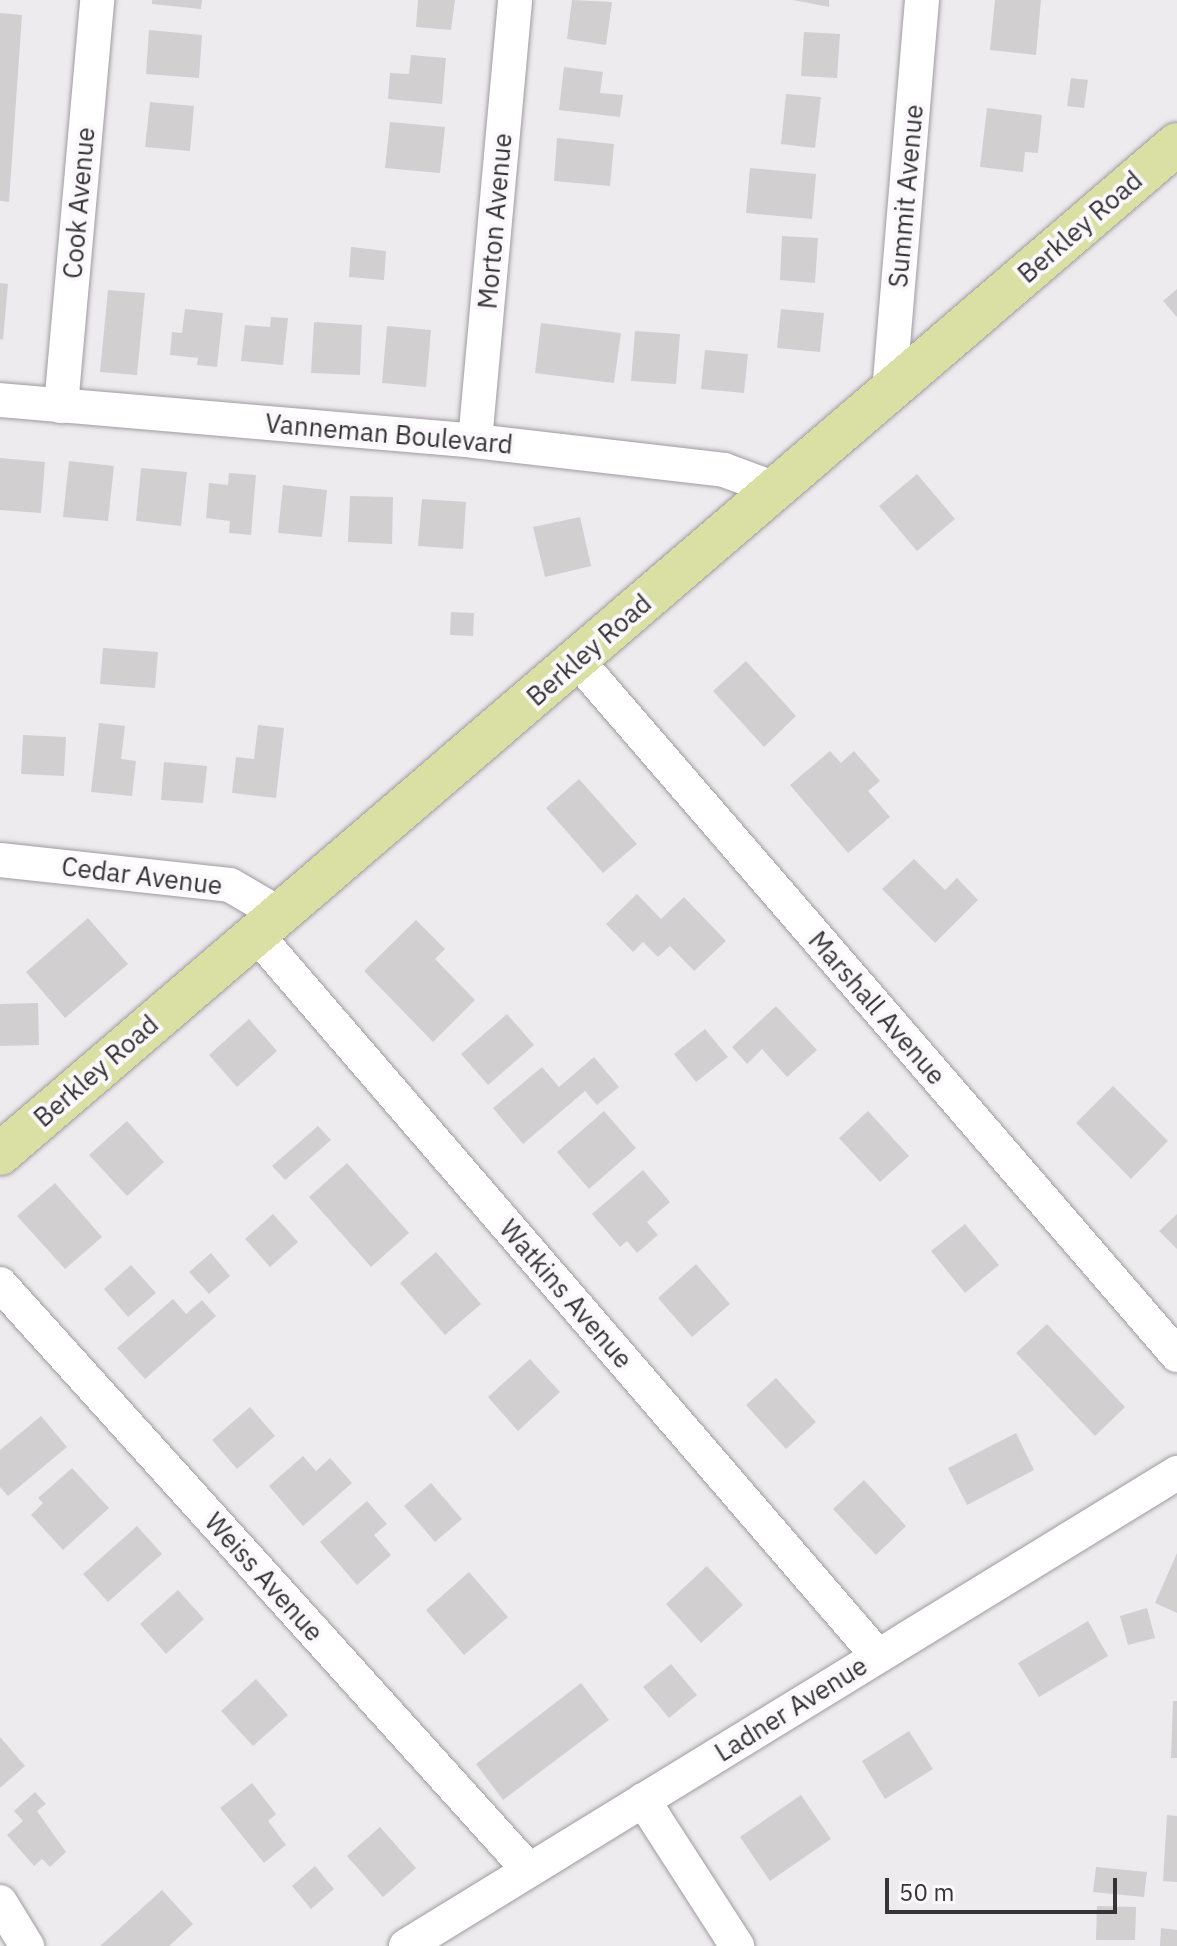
<!DOCTYPE html>
<html>
<head>
<meta charset="utf-8">
<style>
	body { margin:0 }
	#map { position:relative; width:1177px; height:1946px; overflow:hidden; background:#eeebee; font-family:"IBM Plex Sans",sans-serif }
	div>[style] { position:absolute }
	.building>* { inset:0; background:#d2cfd1 }
	.roads { filter:drop-shadow(0 0 2px #9e9c9e) drop-shadow(0 0 2px #9e9c9e) }
	.minor>* { height:34px; margin:-17px; padding:0 17px; transform-origin:17px; border-radius:17px; background:#fff }
	.major>* { height:42px; margin:-21px; padding:0 21px; transform-origin:21px; border-radius:21px; background:#dae0a3 }
	span { translate:-50% -50%; white-space:nowrap; text-align:center; line-height:1.15; -webkit-text-stroke:8px #fbf8fb; paint-order:stroke }
	.street-label { font-size:26px; color:#363536 }
	.scale { position:absolute; left:885px; top:1878px; width:232px; height:36px; box-sizing:border-box; border:4px solid #363536; border-top:0; padding-left:10px; font-size:24px; line-height:28px; white-space:nowrap; color:#363536; -webkit-text-stroke:6px #fbf8fb; paint-order:stroke }
</style>
</head>
<body>
<div id="map">
	<div class="building">
		<div style="clip-path:polygon(152px 0,202px 0,201px 9px,152px 4px)"></div>
		<div style="clip-path:polygon(418px 0,455px 0,451px 30px,416px 27px)"></div>
		<div style="clip-path:polygon(572px 0,612px 2px,606px 45px,567px 39px)"></div>
		<div style="clip-path:polygon(793px 0,829px 0,829px 7px)"></div>
		<div style="clip-path:polygon(995px 0,1041px 0,1036px 55px,990px 50px)"></div>
		<div style="clip-path:polygon(0 13px,22px 15px,9px 202px,0 201px)"></div>
		<div style="clip-path:polygon(149px 30px,202px 35px,199px 78px,146px 74px)"></div>
		<div style="clip-path:polygon(804px 32px,840px 34px,837px 78px,801px 76px)"></div>
		<div style="clip-path:polygon(411px 55px,446px 58px,442px 104px,388px 99px,390px 73px,409px 74px)"></div>
		<div style="clip-path:polygon(564px 67px,603px 72px,600px 93px,623px 95px,620px 117px,559px 110px)"></div>
		<div style="clip-path:polygon(1071px 78px,1088px 80px,1084px 108px,1067px 106px)"></div>
		<div style="clip-path:polygon(786px 94px,821px 97px,815px 148px,781px 144px)"></div>
		<div style="clip-path:polygon(150px 102px,194px 106px,190px 151px,145px 147px)"></div>
		<div style="clip-path:polygon(987px 108px,1042px 115px,1038px 153px,1025px 152px,1023px 172px,980px 167px)"></div>
		<div style="clip-path:polygon(390px 122px,445px 127px,440px 173px,385px 168px)"></div>
		<div style="clip-path:polygon(557px 138px,614px 144px,610px 186px,554px 181px)"></div>
		<div style="clip-path:polygon(750px 168px,816px 174px,812px 219px,746px 213px)"></div>
		<div style="clip-path:polygon(782px 236px,818px 238px,815px 283px,780px 280px)"></div>
		<div style="clip-path:polygon(351px 247px,386px 251px,384px 280px,349px 277px)"></div>
		<div style="clip-path:polygon(0 283px,8px 284px,3px 340px,0 339px)"></div>
		<div style="clip-path:polygon(1177px 289px,1177px 317px,1163px 301px)"></div>
		<div style="clip-path:polygon(108px 290px,145px 293px,137px 375px,100px 372px)"></div>
		<div style="clip-path:polygon(185px 309px,223px 313px,217px 367px,197px 365px,198px 358px,170px 355px,172px 332px,182px 333px)"></div>
		<div style="clip-path:polygon(781px 309px,824px 313px,820px 352px,777px 348px)"></div>
		<div style="clip-path:polygon(271px 317px,288px 318px,283px 365px,241px 361px,245px 325px,270px 327px)"></div>
		<div style="clip-path:polygon(314px 322px,362px 325px,360px 375px,311px 373px)"></div>
		<div style="clip-path:polygon(541px 323px,621px 333px,614px 383px,535px 373px)"></div>
		<div style="clip-path:polygon(387px 326px,431px 330px,426px 387px,382px 383px)"></div>
		<div style="clip-path:polygon(635px 331px,680px 334px,676px 384px,631px 381px)"></div>
		<div style="clip-path:polygon(705px 350px,748px 354px,744px 393px,701px 389px)"></div>
		<div style="clip-path:polygon(0 458px,45px 462px,41px 513px,0 510px)"></div>
		<div style="clip-path:polygon(69px 461px,114px 466px,108px 521px,63px 517px)"></div>
		<div style="clip-path:polygon(141px 468px,187px 472px,181px 526px,136px 521px)"></div>
		<div style="clip-path:polygon(229px 473px,256px 475px,251px 535px,229px 533px,230px 521px,206px 518px,209px 483px,228px 485px)"></div>
		<div style="clip-path:polygon(917px 474px,955px 519px,917px 551px,879px 506px)"></div>
		<div style="clip-path:polygon(283px 485px,327px 490px,322px 537px,278px 533px)"></div>
		<div style="clip-path:polygon(350px 496px,393px 497px,392px 544px,348px 542px)"></div>
		<div style="clip-path:polygon(422px 499px,466px 502px,463px 549px,418px 546px)"></div>
		<div style="clip-path:polygon(580px 517px,591px 566px,545px 577px,533px 527px)"></div>
		<div style="clip-path:polygon(451px 612px,474px 613px,473px 636px,450px 635px)"></div>
		<div style="clip-path:polygon(103px 648px,158px 652px,155px 688px,100px 684px)"></div>
		<div style="clip-path:polygon(746px 661px,796px 716px,764px 747px,713px 691px)"></div>
		<div style="clip-path:polygon(99px 723px,125px 726px,121px 759px,136px 761px,132px 796px,91px 792px)"></div>
		<div style="clip-path:polygon(258px 725px,284px 728px,276px 798px,232px 793px,236px 757px,254px 759px)"></div>
		<div style="clip-path:polygon(23px 735px,66px 737px,64px 776px,21px 774px)"></div>
		<div style="clip-path:polygon(830px 751px,841px 763px,854px 751px,880px 781px,868px 791px,890px 817px,848px 853px,790px 785px)"></div>
		<div style="clip-path:polygon(164px 762px,207px 766px,203px 803px,161px 800px)"></div>
		<div style="clip-path:polygon(579px 779px,637px 844px,603px 873px,546px 808px)"></div>
		<div style="clip-path:polygon(914px 859px,945px 890px,957px 878px,978px 900px,935px 943px,882px 889px)"></div>
		<div style="clip-path:polygon(637px 894px,661px 919px,684px 897px,726px 941px,694px 971px,670px 946px,658px 957px,643px 942px,633px 952px,606px 924px)"></div>
		<div style="clip-path:polygon(88px 918px,128px 964px,65px 1018px,26px 972px)"></div>
		<div style="clip-path:polygon(416px 920px,445px 949px,435px 959px,475px 1000px,433px 1042px,364px 971px)"></div>
		<div style="clip-path:polygon(38px 1003px,39px 1045px,0 1046px,0 1004px)"></div>
		<div style="clip-path:polygon(776px 1006px,817px 1050px,787px 1077px,762px 1049px,747px 1064px,732px 1047px)"></div>
		<div style="clip-path:polygon(507px 1014px,534px 1045px,488px 1085px,461px 1054px)"></div>
		<div style="clip-path:polygon(249px 1019px,277px 1051px,237px 1087px,209px 1055px)"></div>
		<div style="clip-path:polygon(705px 1029px,728px 1057px,696px 1082px,674px 1054px)"></div>
		<div style="clip-path:polygon(594px 1057px,619px 1087px,597px 1105px,585px 1091px,523px 1144px,493px 1108px,542px 1067px,559px 1087px)"></div>
		<div style="clip-path:polygon(1113px 1086px,1168px 1141px,1131px 1179px,1076px 1123px)"></div>
		<div style="clip-path:polygon(604px 1111px,636px 1148px,589px 1189px,557px 1152px)"></div>
		<div style="clip-path:polygon(868px 1111px,909px 1156px,880px 1182px,839px 1138px)"></div>
		<div style="clip-path:polygon(127px 1121px,164px 1162px,127px 1196px,89px 1155px)"></div>
		<div style="clip-path:polygon(318px 1126px,331px 1140px,285px 1180px,272px 1166px)"></div>
		<div style="clip-path:polygon(347px 1163px,409px 1233px,371px 1267px,309px 1197px)"></div>
		<div style="clip-path:polygon(643px 1170px,670px 1202px,647px 1222px,658px 1235px,637px 1253px,627px 1241px,620px 1247px,592px 1214px)"></div>
		<div style="clip-path:polygon(55px 1183px,102px 1237px,65px 1269px,17px 1216px)"></div>
		<div style="clip-path:polygon(273px 1214px,298px 1242px,270px 1267px,245px 1239px)"></div>
		<div style="clip-path:polygon(1177px 1214px,1177px 1249px,1159px 1231px)"></div>
		<div style="clip-path:polygon(965px 1224px,999px 1265px,965px 1293px,931px 1251px)"></div>
		<div style="clip-path:polygon(436px 1252px,481px 1304px,445px 1335px,400px 1283px)"></div>
		<div style="clip-path:polygon(211px 1253px,230px 1276px,209px 1294px,189px 1272px)"></div>
		<div style="clip-path:polygon(696px 1264px,730px 1304px,692px 1337px,658px 1298px)"></div>
		<div style="clip-path:polygon(131px 1265px,156px 1293px,128px 1317px,104px 1289px)"></div>
		<div style="clip-path:polygon(173px 1299px,186px 1314px,202px 1300px,216px 1316px,145px 1379px,117px 1348px)"></div>
		<div style="clip-path:polygon(1047px 1324px,1125px 1407px,1095px 1436px,1016px 1353px)"></div>
		<div style="clip-path:polygon(530px 1359px,560px 1392px,518px 1431px,488px 1397px)"></div>
		<div style="clip-path:polygon(776px 1378px,816px 1422px,786px 1449px,746px 1405px)"></div>
		<div style="clip-path:polygon(250px 1407px,275px 1436px,237px 1469px,212px 1440px)"></div>
		<div style="clip-path:polygon(41px 1416px,67px 1447px,8px 1496px,0 1487px,0 1450px)"></div>
		<div style="clip-path:polygon(1016px 1433px,1034px 1470px,967px 1505px,948px 1468px)"></div>
		<div style="clip-path:polygon(303px 1456px,316px 1471px,330px 1458px,352px 1483px,303px 1526px,269px 1486px)"></div>
		<div style="clip-path:polygon(72px 1468px,109px 1508px,63px 1550px,31px 1515px,43px 1503px,38px 1498px)"></div>
		<div style="clip-path:polygon(864px 1480px,906px 1526px,876px 1555px,833px 1509px)"></div>
		<div style="clip-path:polygon(431px 1483px,462px 1519px,435px 1542px,404px 1506px)"></div>
		<div style="clip-path:polygon(367px 1501px,387px 1524px,374px 1535px,391px 1555px,357px 1585px,320px 1542px)"></div>
		<div style="clip-path:polygon(137px 1526px,162px 1554px,108px 1602px,83px 1574px)"></div>
		<div style="clip-path:polygon(1177px 1553px,1177px 1613px,1155px 1603px)"></div>
		<div style="clip-path:polygon(707px 1566px,743px 1605px,701px 1643px,666px 1604px)"></div>
		<div style="clip-path:polygon(469px 1572px,508px 1617px,464px 1655px,426px 1610px)"></div>
		<div style="clip-path:polygon(178px 1590px,204px 1619px,166px 1654px,140px 1624px)"></div>
		<div style="clip-path:polygon(1147px 1608px,1155px 1638px,1128px 1645px,1120px 1616px)"></div>
		<div style="clip-path:polygon(1088px 1621px,1108px 1656px,1039px 1697px,1018px 1663px)"></div>
		<div style="clip-path:polygon(671px 1664px,697px 1695px,669px 1718px,643px 1687px)"></div>
		<div style="clip-path:polygon(256px 1679px,288px 1715px,253px 1746px,221px 1711px)"></div>
		<div style="clip-path:polygon(581px 1683px,609px 1720px,503px 1800px,476px 1764px)"></div>
		<div style="clip-path:polygon(1173px 1701px,1177px 1701px,1177px 1758px,1171px 1758px)"></div>
		<div style="clip-path:polygon(909px 1731px,933px 1769px,885px 1799px,862px 1761px)"></div>
		<div style="clip-path:polygon(0 1737px,25px 1766px,0 1788px)"></div>
		<div style="clip-path:polygon(252px 1783px,276px 1814px,268px 1821px,286px 1845px,264px 1863px,220px 1808px)"></div>
		<div style="clip-path:polygon(35px 1792px,46px 1804px,37px 1811px,66px 1852px,50px 1867px,42px 1859px,34px 1866px,7px 1835px,23px 1821px,14px 1811px)"></div>
		<div style="clip-path:polygon(801px 1795px,831px 1839px,770px 1881px,740px 1837px)"></div>
		<div style="clip-path:polygon(1167px 1815px,1177px 1816px,1177px 1882px,1163px 1881px)"></div>
		<div style="clip-path:polygon(380px 1827px,416px 1868px,383px 1897px,347px 1856px)"></div>
		<div style="clip-path:polygon(315px 1866px,334px 1889px,311px 1909px,292px 1886px)"></div>
		<div style="clip-path:polygon(1096px 1867px,1147px 1872px,1144px 1897px,1093px 1892px)"></div>
		<div style="clip-path:polygon(162px 1890px,193px 1924px,169px 1946px,100px 1946px)"></div>
		<div style="clip-path:polygon(1097px 1906px,1136px 1907px,1135px 1940px,1096px 1940px)"></div>
		<div style="clip-path:polygon(1161px 1928px,1177px 1930px,1177px 1946px,1160px 1946px)"></div>
	</div>
	<div class="roads">
		<div class="minor">
			<div style="left:889px;top:393px;width:394px;rotate:-85.2deg"></div>
			<div style="left:0;top:400px;width:477px;rotate:4.9deg"></div>
			<div style="left:475px;top:441px;width:251px;rotate:6.6deg"></div>
			<div style="left:724px;top:470px;width:52px;rotate:20.2deg"></div>
			<div style="left:61px;top:406px;width:408px;rotate:-84.9deg"></div>
			<div style="left:475px;top:441px;width:443px;rotate:-84.8deg"></div>
			<div style="left:578px;top:661px;width:917px;rotate:49.2deg"></div>
			<div style="left:0;top:860px;width:231px;rotate:6.2deg"></div>
			<div style="left:230px;top:885px;width:56px;rotate:30.3deg"></div>
			<div style="left:255px;top:933px;width:954px;rotate:49.25deg"></div>
			<div style="left:0;top:1284px;width:788px;rotate:47.93deg"></div>
			<div style="left:643px;top:1800px;width:174px;rotate:57.2deg"></div>
			<div style="left:0;top:1902px;width:52px;rotate:58.5deg"></div>
			<div style="left:406px;top:1946px;width:905px;rotate:-31.53deg"></div>
		</div>
		<div class="major">
			<div style="left:0;top:1154px;width:1551px;rotate:-40.63deg"></div>
		</div>
	</div>
	<div class="street-label">
		<span style="left:906px;top:196px;rotate:-85deg">Summit Avenue</span>
		<span style="left:79px;top:203px;rotate:-85deg">Cook Avenue</span>
		<span style="left:495px;top:221px;rotate:-85deg">Morton Avenue</span>
		<span style="left:1080px;top:227px;rotate:-41deg">Berkley Road</span>
		<span style="left:389px;top:434px;rotate:5deg">Vanneman Boulevard</span>
		<span style="left:589px;top:650px;rotate:-41deg">Berkley Road</span>
		<span style="left:142px;top:876px;rotate:7deg">Cedar Avenue</span>
		<span style="left:877px;top:1008px;rotate:49deg">Marshall Avenue</span>
		<span style="left:96px;top:1071px;rotate:-41deg">Berkley Road</span>
		<span style="left:566px;top:1294px;rotate:49deg">Watkins Avenue</span>
		<span style="left:264px;top:1577px;rotate:48deg">Weiss Avenue</span>
		<span style="left:791px;top:1709px;rotate:-32deg">Ladner Avenue</span>
	</div>
	<div class="scale">50 m</div>
</div>
</body>
</html>
